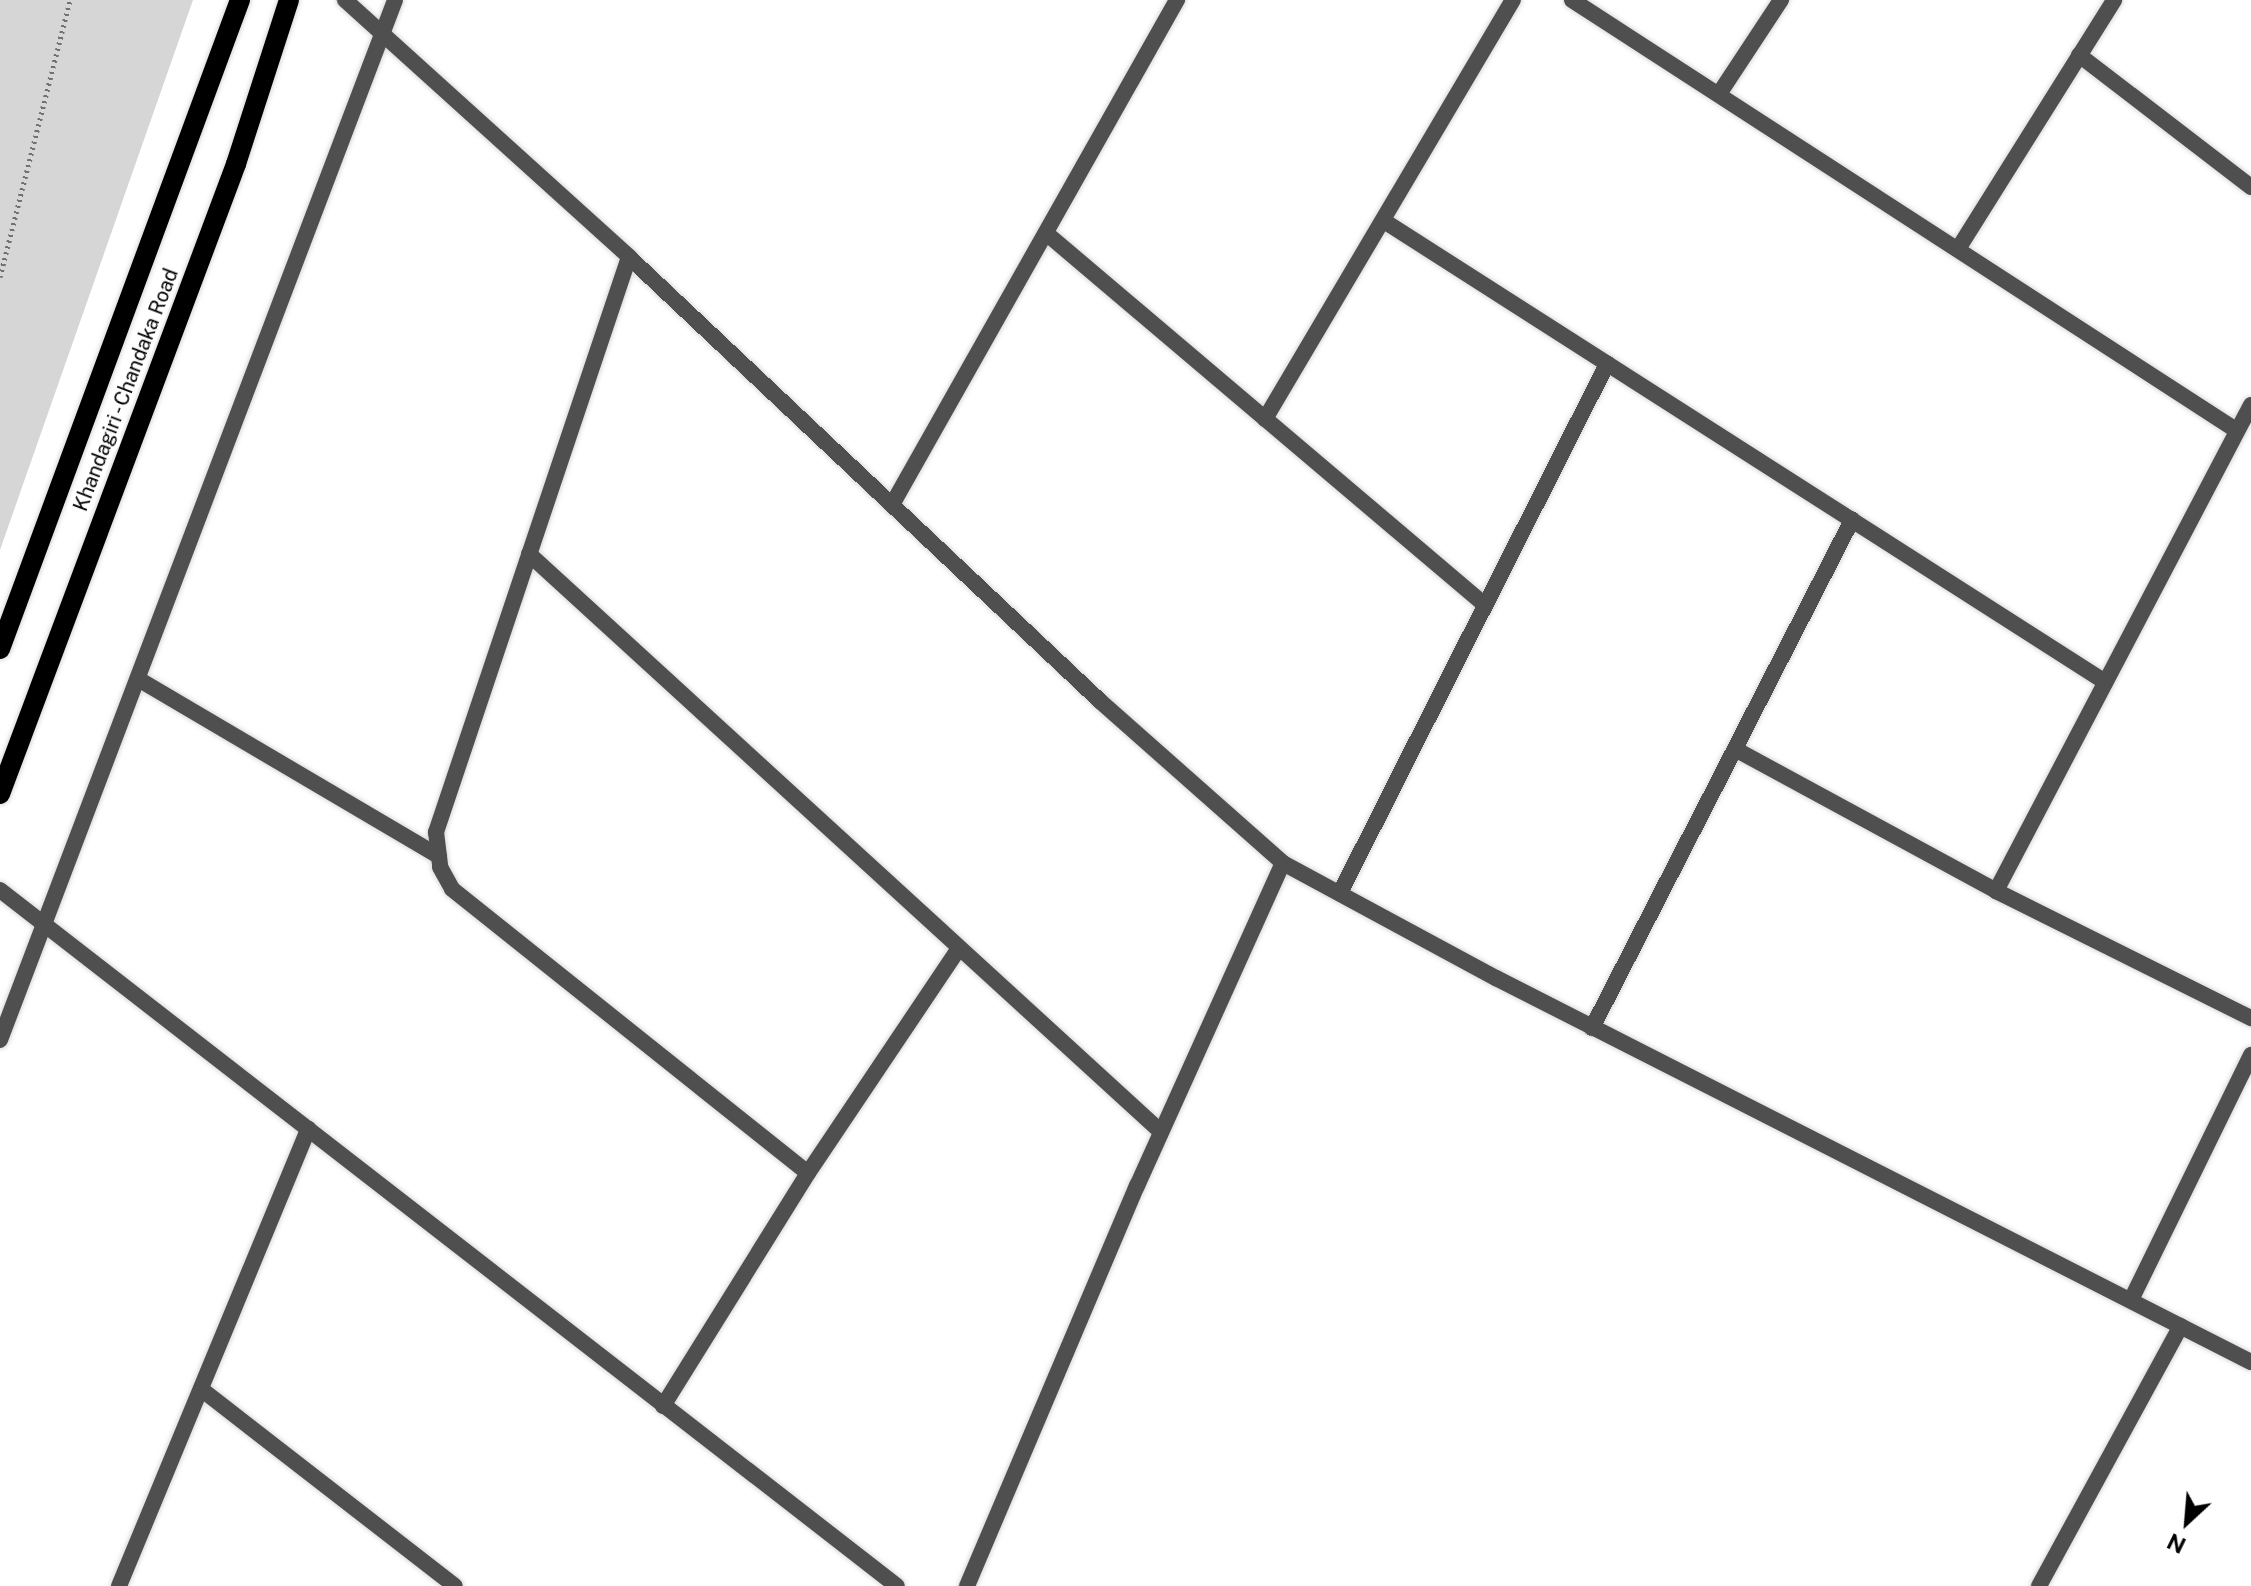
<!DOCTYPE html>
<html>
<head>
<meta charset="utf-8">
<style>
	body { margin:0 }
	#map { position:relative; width:2251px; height:1586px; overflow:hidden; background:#fff; font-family:"Public Sans",sans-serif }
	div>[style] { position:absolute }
	.green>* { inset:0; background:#d6d6d6 }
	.path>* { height:5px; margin-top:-2.5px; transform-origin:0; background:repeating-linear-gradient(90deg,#717171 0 2px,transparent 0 6px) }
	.roads { filter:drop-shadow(0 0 2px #dbdbdb) drop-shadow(0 0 2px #dbdbdb) }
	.lane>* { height:16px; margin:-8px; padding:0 8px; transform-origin:8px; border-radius:8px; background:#4f4f4f }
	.street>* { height:16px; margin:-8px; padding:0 8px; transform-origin:8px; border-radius:8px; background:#4f4f4f }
	.primary>* { height:20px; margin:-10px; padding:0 10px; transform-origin:10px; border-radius:10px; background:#000 }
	span { translate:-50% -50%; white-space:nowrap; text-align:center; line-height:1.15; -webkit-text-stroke:8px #fff; paint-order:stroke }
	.street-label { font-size:20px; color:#000 }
	.north { position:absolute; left:2147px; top:1482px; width:80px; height:80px; -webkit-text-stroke:6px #fff; paint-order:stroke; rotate:206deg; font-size:22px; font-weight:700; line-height:32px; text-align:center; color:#000 }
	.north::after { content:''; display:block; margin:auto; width:28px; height:36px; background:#000; clip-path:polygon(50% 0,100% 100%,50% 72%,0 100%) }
</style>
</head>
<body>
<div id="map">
	<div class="green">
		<div style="clip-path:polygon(0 0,193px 0,0 550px)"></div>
	</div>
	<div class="path">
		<div style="left:0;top:277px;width:286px;rotate:-75.8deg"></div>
	</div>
	<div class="roads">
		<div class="lane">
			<div style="left:2039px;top:1586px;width:296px;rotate:-61.4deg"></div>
		</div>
		<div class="street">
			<div style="left:345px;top:0;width:383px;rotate:42.1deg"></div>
			<div style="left:629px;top:257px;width:647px;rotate:43.31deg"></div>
			<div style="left:1100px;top:701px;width:244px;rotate:41.5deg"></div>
			<div style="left:1283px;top:863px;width:242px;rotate:28.4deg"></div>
			<div style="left:1496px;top:978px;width:847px;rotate:26.96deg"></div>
			<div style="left:1572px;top:0;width:791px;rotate:32.93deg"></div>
			<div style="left:2079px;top:55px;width:217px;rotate:37.5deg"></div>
			<div style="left:1719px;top:94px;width:113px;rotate:-56.6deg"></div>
			<div style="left:1384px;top:221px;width:856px;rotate:32.59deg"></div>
			<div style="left:1046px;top:233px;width:575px;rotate:40.28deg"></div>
			<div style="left:1958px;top:249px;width:294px;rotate:-57.9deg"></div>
			<div style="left:629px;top:257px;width:607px;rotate:108.55deg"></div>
			<div style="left:436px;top:832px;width:35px;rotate:83deg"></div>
			<div style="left:440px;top:867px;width:25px;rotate:61deg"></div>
			<div style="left:452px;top:889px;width:455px;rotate:38.6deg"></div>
			<div style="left:2251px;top:405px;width:549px;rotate:117.69deg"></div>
			<div style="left:1996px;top:891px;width:285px;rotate:26.5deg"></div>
			<div style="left:1265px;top:419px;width:487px;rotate:-59.4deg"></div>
			<div style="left:893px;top:503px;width:578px;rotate:-60.55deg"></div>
			<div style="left:529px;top:554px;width:856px;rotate:42.44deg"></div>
			<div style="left:138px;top:679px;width:349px;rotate:30.5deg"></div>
			<div style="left:1735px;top:749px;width:297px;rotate:28.5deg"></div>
			<div style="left:0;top:890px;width:1135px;rotate:37.81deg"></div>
			<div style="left:1340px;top:893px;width:593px;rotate:-63.22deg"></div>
			<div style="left:1592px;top:1028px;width:571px;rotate:-62.9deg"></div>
			<div style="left:0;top:1040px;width:1112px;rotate:-69.2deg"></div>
			<div style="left:2131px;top:1300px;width:273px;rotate:-63.9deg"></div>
			<div style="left:201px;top:1389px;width:321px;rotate:37.8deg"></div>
			<div style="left:663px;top:1406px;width:274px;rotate:-58.1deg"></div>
			<div style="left:808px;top:1173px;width:271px;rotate:-56.1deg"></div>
			<div style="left:119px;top:1586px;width:495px;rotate:-67.5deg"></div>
			<div style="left:967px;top:1586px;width:435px;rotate:-67deg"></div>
			<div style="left:1137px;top:1186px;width:354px;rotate:-65.7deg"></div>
		</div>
		<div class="primary">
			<div style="left:0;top:649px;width:692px;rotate:-69.71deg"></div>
			<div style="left:0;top:794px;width:673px;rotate:-69.46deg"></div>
			<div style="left:236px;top:164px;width:172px;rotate:-72.1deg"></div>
		</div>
	</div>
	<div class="street-label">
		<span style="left:126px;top:390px;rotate:-69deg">Khandagiri - Chandaka Road</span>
	</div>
	<div class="north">N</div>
</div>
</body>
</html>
